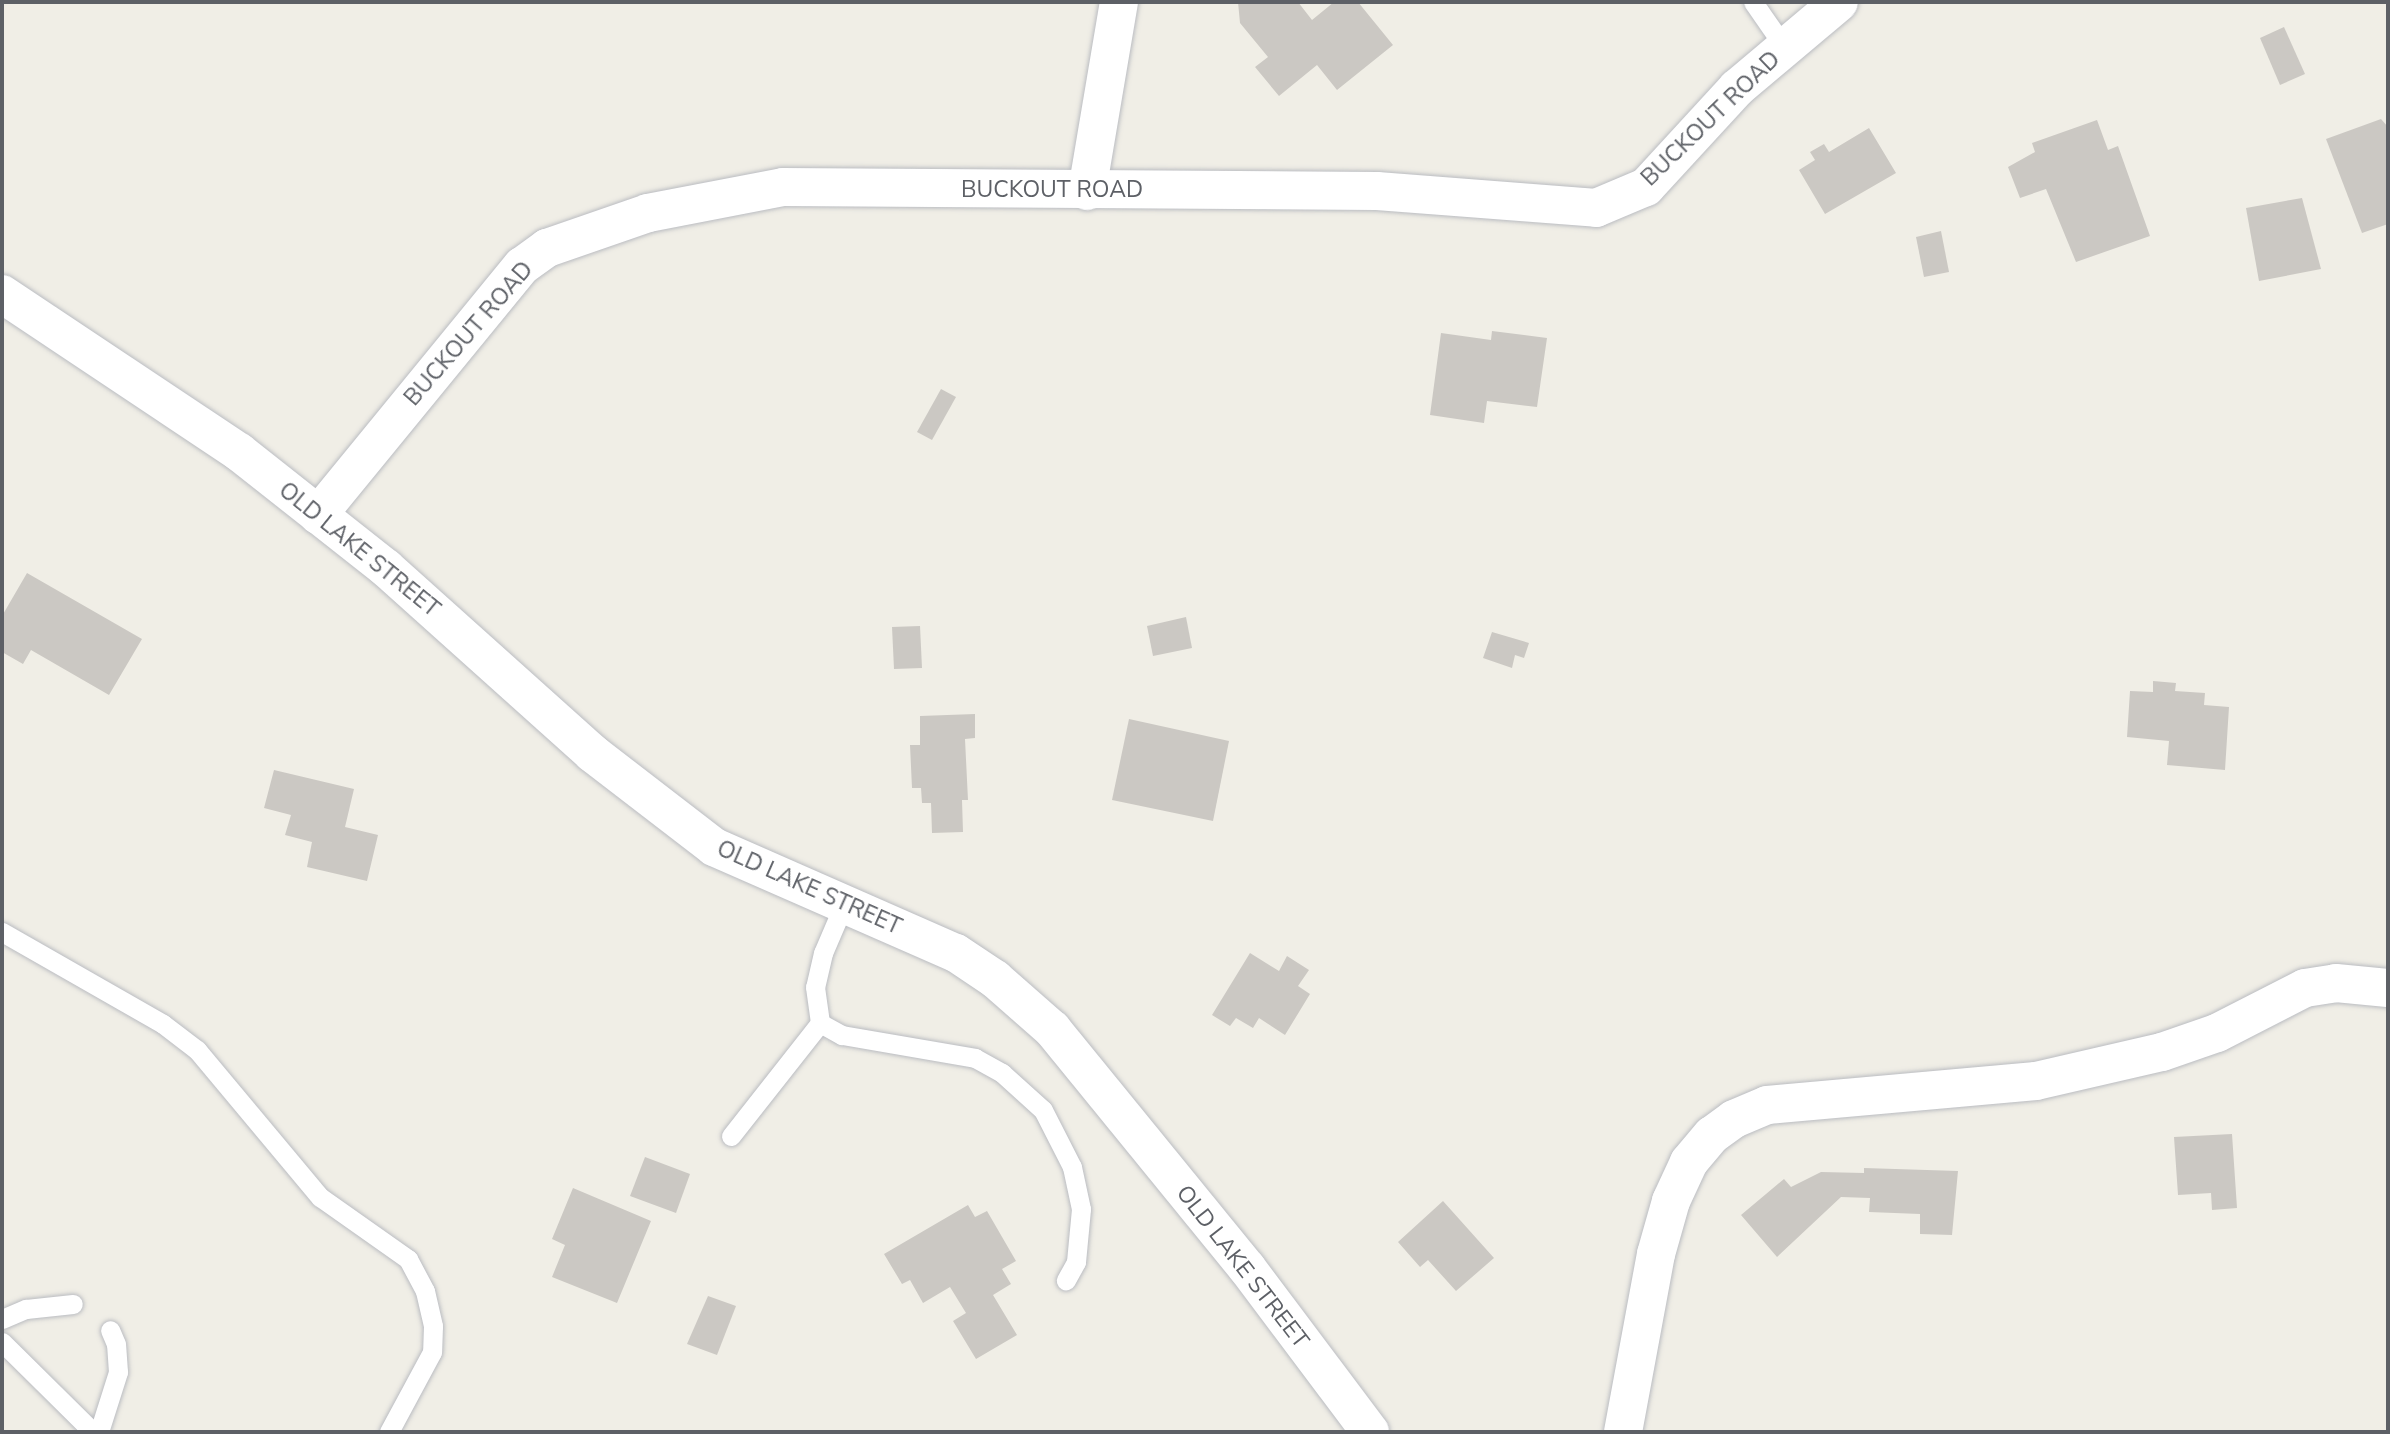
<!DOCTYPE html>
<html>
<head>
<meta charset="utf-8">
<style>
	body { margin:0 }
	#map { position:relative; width:2390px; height:1434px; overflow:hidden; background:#f0eee6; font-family:"Nunito Sans",sans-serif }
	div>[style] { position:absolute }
	.building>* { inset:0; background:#cbc8c3 }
	.roads { filter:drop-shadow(0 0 2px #babcc1) drop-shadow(0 0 2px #babcc1) }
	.lane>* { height:19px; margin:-9.5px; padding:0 9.5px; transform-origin:9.5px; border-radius:9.5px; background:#fff }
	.street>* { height:38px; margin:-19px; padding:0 19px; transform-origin:19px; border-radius:19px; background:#fff }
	span { translate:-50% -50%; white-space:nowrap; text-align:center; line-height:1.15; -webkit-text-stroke:6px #fff; paint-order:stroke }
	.street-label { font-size:23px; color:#5d6066 }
	.frame { position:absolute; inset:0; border:4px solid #5d6066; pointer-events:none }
</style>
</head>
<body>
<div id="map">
	<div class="building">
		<div style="clip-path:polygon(1238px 2px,1298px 2px,1312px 20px,1334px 2px,1358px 2px,1393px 45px,1337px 90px,1317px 65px,1279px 96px,1255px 67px,1268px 57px,1240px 23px)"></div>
		<div style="clip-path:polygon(2284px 27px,2305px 74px,2280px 85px,2260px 38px)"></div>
		<div style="clip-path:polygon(2381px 119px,2388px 127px,2388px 224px,2362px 233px,2326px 139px)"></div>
		<div style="clip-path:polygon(2097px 120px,2108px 150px,2118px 146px,2150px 236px,2076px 262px,2046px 189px,2020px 198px,2008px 167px,2035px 152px,2032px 143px)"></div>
		<div style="clip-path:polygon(1869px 128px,1896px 173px,1825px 214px,1799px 170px,1815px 160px,1810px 152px,1824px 144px,1829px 152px)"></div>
		<div style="clip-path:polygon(2302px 198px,2321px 269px,2259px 281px,2246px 208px)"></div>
		<div style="clip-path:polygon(1941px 231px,1949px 272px,1924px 277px,1916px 237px)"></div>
		<div style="clip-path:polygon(1492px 331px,1547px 338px,1537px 407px,1487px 401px,1484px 423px,1430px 415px,1441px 333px,1491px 340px)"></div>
		<div style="clip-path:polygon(941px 389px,956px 397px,932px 440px,917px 432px)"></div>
		<div style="clip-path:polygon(27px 573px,142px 639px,109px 695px,31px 650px,23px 664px,2px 652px,2px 616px)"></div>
		<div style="clip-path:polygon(1186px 617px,1192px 648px,1153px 656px,1147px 626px)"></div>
		<div style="clip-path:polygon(920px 626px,922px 668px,894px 669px,892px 627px)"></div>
		<div style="clip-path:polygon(1492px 632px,1529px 643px,1524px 658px,1515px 655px,1512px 668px,1483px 658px)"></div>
		<div style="clip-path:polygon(2153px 681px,2176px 683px,2175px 691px,2205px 693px,2204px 705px,2229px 707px,2225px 770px,2167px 765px,2169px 741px,2127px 737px,2130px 691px,2153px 692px)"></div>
		<div style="clip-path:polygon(975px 714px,975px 738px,965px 739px,968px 800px,962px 800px,963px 832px,932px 833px,931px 803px,922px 803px,921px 788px,912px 788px,910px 745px,920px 745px,920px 716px)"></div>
		<div style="clip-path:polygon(1129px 719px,1229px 741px,1213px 821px,1112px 800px)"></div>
		<div style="clip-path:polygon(274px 770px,354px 789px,345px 827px,378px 835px,367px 881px,307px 867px,312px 842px,285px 835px,291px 815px,264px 808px)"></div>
		<div style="clip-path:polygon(1250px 953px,1279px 971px,1287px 956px,1309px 970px,1298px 986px,1310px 994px,1285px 1035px,1259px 1018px,1253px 1028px,1236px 1018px,1230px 1026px,1212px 1015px)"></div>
		<div style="clip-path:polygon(2232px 1134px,2237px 1208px,2212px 1210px,2211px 1193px,2178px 1195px,2174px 1137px)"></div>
		<div style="clip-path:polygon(645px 1157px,690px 1174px,676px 1213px,630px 1196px)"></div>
		<div style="clip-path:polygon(1864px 1168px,1958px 1171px,1952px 1235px,1920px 1234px,1920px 1214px,1869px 1212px,1870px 1198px,1841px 1197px,1777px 1257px,1741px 1215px,1784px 1179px,1791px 1187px,1821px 1172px,1864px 1173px)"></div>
		<div style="clip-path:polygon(573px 1188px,651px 1221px,617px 1303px,552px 1277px,565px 1245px,552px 1239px)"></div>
		<div style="clip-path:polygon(1443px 1201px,1494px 1258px,1456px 1291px,1428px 1260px,1420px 1267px,1398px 1242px)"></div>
		<div style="clip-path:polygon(968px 1205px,975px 1217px,987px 1211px,1016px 1261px,1002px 1269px,1011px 1284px,993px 1295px,1017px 1335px,976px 1359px,953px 1321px,966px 1313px,950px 1287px,923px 1303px,910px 1280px,902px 1284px,884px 1254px)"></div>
		<div style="clip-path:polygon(708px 1296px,736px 1306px,717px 1355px,687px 1344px)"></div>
	</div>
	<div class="roads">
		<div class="lane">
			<div style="left:1753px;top:2px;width:56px;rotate:55.2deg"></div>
			<div style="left:844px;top:904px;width:53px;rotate:113.2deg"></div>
			<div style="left:823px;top:953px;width:35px;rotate:103deg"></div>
			<div style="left:815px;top:987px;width:36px;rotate:82deg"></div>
			<div style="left:820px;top:1023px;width:25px;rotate:29deg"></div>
			<div style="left:842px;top:1035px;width:135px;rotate:9.8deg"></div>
			<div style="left:975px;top:1058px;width:31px;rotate:29deg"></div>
			<div style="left:1002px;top:1073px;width:55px;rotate:42.1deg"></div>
			<div style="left:1043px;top:1110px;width:64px;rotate:63deg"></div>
			<div style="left:1072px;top:1167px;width:43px;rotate:77.9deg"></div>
			<div style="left:1081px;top:1209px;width:53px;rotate:95.4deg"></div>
			<div style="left:1076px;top:1262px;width:21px;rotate:119deg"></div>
			<div style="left:2px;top:932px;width:185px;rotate:29.7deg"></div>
			<div style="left:163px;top:1024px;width:43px;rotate:37.4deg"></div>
			<div style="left:197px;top:1050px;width:192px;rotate:50.1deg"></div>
			<div style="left:320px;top:1197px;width:108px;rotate:35.2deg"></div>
			<div style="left:408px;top:1259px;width:36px;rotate:62deg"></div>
			<div style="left:425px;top:1291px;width:36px;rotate:77deg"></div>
			<div style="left:433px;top:1326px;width:26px;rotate:92deg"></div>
			<div style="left:432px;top:1352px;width:91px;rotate:118.3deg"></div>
			<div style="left:731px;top:1136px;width:144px;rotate:-51.8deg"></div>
			<div style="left:2px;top:1319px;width:26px;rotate:-23deg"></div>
			<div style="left:26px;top:1309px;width:47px;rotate:-6.1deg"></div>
			<div style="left:2px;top:1342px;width:128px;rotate:44.7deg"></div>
			<div style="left:99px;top:1432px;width:63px;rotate:-72.4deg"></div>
			<div style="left:118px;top:1372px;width:28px;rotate:-94deg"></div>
			<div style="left:116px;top:1344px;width:15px;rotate:-113deg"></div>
		</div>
		<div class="street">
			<div style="left:1087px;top:191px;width:192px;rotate:-80.4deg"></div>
			<div style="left:2px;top:294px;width:285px;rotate:33.7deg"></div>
			<div style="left:239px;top:452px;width:187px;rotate:38.3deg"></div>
			<div style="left:386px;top:568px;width:277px;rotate:41.9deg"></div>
			<div style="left:592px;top:753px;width:154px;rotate:37.6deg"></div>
			<div style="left:714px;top:847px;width:264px;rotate:23.7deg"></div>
			<div style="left:956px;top:953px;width:47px;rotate:33.7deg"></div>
			<div style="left:995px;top:979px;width:76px;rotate:41.3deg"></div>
			<div style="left:1052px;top:1029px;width:308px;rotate:50.8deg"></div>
			<div style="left:1247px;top:1268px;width:205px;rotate:53.1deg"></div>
			<div style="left:318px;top:515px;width:322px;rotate:-50.7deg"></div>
			<div style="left:522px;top:266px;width:31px;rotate:-36deg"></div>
			<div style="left:547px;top:248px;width:107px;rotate:-19.1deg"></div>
			<div style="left:648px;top:213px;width:137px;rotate:-10.9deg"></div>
			<div style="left:783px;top:187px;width:594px;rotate:0.39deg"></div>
			<div style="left:1377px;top:191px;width:220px;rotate:4.4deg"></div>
			<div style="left:1596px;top:208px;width:54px;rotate:-22.8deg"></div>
			<div style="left:1646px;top:187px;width:134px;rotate:-47.4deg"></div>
			<div style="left:1737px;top:88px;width:133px;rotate:-40.1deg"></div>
			<div style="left:1623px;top:1432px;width:181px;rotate:-79.5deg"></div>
			<div style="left:1656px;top:1254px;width:55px;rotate:-74.2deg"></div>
			<div style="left:1671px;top:1201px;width:43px;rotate:-65.2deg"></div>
			<div style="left:1689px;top:1162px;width:35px;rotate:-50deg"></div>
			<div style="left:1712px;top:1135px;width:27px;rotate:-36deg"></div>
			<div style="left:1734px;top:1119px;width:36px;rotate:-23deg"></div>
			<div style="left:1767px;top:1105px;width:270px;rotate:-5.1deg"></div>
			<div style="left:2036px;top:1081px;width:129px;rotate:-13deg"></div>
			<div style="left:2162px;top:1052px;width:58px;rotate:-19.1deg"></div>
			<div style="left:2217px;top:1033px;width:99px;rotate:-27.1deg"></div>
			<div style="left:2305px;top:988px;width:31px;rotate:-9deg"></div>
			<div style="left:2336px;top:983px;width:52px;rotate:5.5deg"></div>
		</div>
	</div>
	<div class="street-label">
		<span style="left:1711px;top:119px;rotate:-44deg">BUCKOUT ROAD</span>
		<span style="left:1052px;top:190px">BUCKOUT ROAD</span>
		<span style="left:469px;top:334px;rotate:-49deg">BUCKOUT ROAD</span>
		<span style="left:359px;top:550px;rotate:39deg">OLD LAKE STREET</span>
		<span style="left:809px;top:888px;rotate:24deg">OLD LAKE STREET</span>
		<span style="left:1242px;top:1267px;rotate:52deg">OLD LAKE STREET</span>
	</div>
	<div class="frame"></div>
</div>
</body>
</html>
